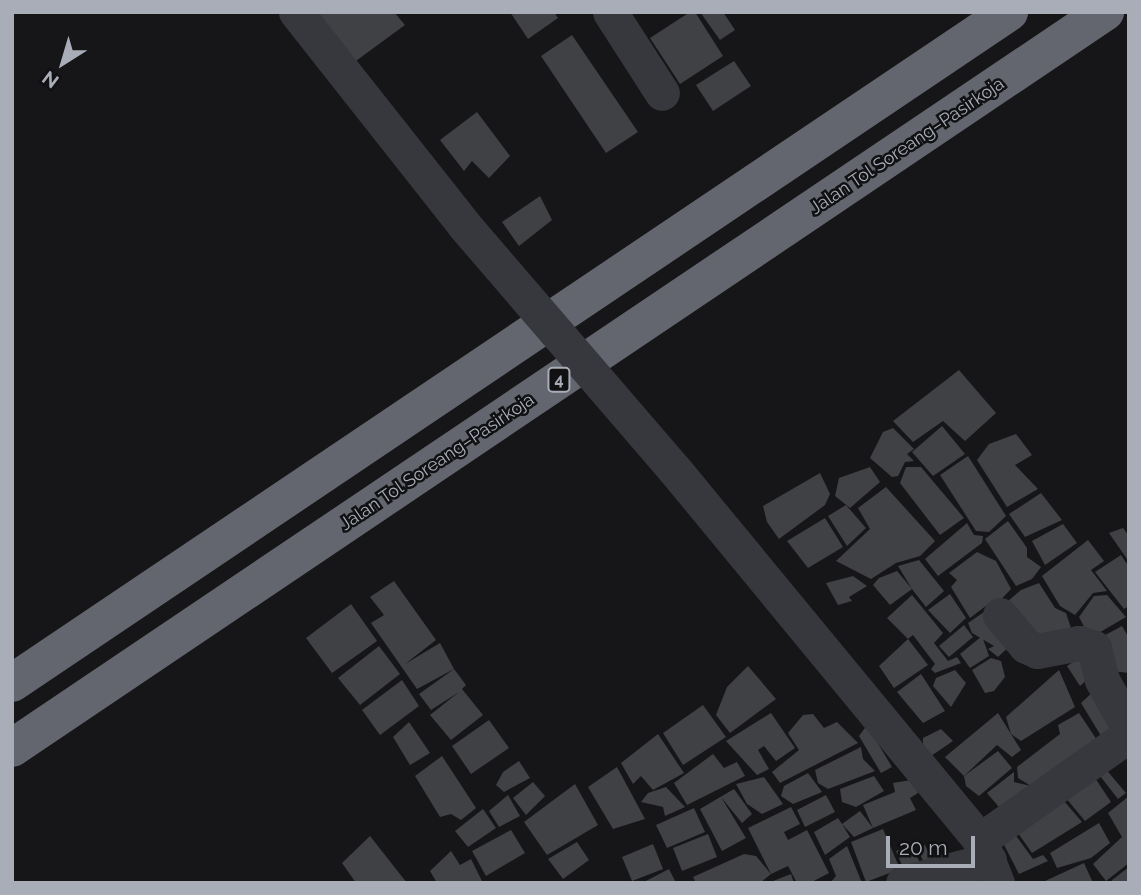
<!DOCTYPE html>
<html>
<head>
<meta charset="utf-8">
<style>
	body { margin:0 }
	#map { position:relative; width:1141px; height:895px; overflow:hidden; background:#161618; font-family:Raleway,sans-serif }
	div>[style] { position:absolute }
	.building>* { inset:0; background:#404145 }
	.minor>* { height:35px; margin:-17.5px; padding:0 17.5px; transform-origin:17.5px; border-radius:17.5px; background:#37383d }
	.motorway>* { height:38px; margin:-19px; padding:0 19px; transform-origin:19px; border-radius:19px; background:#63666e }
	.minor-bridge>* { height:35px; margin:-17.5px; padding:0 17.5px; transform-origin:17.5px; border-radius:17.5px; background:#37383d }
	span { translate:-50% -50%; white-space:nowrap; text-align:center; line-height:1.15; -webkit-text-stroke:5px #111113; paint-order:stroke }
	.shield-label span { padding:2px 5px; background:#111113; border:2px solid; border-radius:5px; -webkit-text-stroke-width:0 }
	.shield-label { font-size:16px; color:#a8adb8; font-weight:700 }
	.street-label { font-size:18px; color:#a8adb8 }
	.frame { position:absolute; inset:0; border:14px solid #a8adb8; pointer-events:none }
	.north { position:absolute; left:28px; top:28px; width:70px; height:70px; -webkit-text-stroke:5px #111113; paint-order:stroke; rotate:217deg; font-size:19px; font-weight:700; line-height:28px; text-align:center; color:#a8adb8 }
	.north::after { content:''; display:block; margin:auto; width:24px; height:32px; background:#a8adb8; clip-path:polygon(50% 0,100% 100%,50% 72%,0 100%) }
	.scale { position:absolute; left:886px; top:836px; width:89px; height:32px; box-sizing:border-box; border:4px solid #a8adb8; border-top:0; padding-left:9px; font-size:21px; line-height:24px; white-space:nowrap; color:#a8adb8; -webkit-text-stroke:5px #111113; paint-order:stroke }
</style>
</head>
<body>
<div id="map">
	<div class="building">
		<div style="clip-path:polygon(308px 12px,394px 12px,405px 25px,349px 66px)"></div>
		<div style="clip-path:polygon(510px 12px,554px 12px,558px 18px,528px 39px)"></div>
		<div style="clip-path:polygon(690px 12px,695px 12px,723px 56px,680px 84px,650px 38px)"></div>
		<div style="clip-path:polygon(700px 12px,723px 12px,735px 30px,720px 40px)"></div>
		<div style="clip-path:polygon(572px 35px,638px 132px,606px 153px,541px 56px)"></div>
		<div style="clip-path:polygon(734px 61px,751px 86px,713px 111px,696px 85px)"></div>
		<div style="clip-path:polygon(477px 112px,510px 156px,489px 178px,472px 161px,464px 171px,440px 140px)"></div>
		<div style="clip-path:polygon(540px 196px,552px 220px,519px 246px,502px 222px)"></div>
		<div style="clip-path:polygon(959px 370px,996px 413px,965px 441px,943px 421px,913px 442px,893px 421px)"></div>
		<div style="clip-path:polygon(942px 426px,965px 454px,933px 476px,912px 452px)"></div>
		<div style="clip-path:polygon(893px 428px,914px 449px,907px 454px,914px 461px,905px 462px,898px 476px,892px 477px,870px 458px,883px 432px)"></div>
		<div style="clip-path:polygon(1016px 434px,1032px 455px,1015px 465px,1038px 489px,1007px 507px,977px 460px,989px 444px)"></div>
		<div style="clip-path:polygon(968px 456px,1006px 516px,989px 532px,976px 531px,940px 475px)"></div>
		<div style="clip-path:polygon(870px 467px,880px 482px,850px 508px,835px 496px,839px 478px)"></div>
		<div style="clip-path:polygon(906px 467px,921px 467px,964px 518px,940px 535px,900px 483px)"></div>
		<div style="clip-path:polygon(820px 473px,830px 494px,825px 505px,779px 539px,767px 522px,763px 506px)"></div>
		<div style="clip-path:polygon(886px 487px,935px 541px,920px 556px,896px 563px,871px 579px,836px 561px,870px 529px,858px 508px)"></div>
		<div style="clip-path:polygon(1041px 493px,1062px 520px,1025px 537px,1009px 514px)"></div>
		<div style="clip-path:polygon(846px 505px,866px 528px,847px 546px,828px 516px)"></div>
		<div style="clip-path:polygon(825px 518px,843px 547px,808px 568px,787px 541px)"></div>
		<div style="clip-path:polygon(1008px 521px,1027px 548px,1027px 557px,1041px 567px,1032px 579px,1016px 586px,985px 539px)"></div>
		<div style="clip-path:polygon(967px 523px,974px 535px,983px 536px,982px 543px,938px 576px,925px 559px)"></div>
		<div style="clip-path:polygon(1063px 524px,1077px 543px,1045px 565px,1032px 541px)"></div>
		<div style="clip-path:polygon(1123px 528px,1129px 536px,1129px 562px,1109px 533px)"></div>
		<div style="clip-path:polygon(1088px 540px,1104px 561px,1091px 570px,1107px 591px,1093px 593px,1075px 615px,1060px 606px,1042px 576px)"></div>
		<div style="clip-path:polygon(977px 552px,996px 561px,1011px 589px,992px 609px,987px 605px,970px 618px,951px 587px,957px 580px,949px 573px)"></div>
		<div style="clip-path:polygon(1121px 555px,1129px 567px,1129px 606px,1124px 609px,1095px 572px)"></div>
		<div style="clip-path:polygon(919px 560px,944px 591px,926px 607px,912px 589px,890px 605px,873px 585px,879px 578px,897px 571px,912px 589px,898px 566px)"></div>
		<div style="clip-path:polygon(853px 576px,867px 586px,849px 597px,852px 601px,838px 605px,826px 583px)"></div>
		<div style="clip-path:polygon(394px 581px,436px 640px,405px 664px,440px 643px,454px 669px,417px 689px,371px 623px,384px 615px,370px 597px)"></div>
		<div style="clip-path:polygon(1039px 583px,1055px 608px,1066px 613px,1072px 631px,1048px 641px,1000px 608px,1021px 590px)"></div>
		<div style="clip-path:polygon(950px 594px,966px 618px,950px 633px,928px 610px)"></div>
		<div style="clip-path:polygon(912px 595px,943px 633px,934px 643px,948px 661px,957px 657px,961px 663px,935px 673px,931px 669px,935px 664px,913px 635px,908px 639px,928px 665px,894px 688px,879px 666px,908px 639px,887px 618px)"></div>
		<div style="clip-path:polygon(1107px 595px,1126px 617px,1090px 638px,1079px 617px,1094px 596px)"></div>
		<div style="clip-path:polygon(351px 604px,377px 641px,332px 673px,306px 638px)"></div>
		<div style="clip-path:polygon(987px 610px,1014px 642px,998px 657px,988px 649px,994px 646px,972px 633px,968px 623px)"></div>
		<div style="clip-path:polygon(964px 625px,973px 637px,949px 657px,939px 646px)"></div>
		<div style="clip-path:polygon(1122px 626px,1129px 638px,1129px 673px,1112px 671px,1096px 640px)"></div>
		<div style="clip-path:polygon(982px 636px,989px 656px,970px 668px,960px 654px)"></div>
		<div style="clip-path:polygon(379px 646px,400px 674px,360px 705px,338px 678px)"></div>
		<div style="clip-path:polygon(1085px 654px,1095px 673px,1080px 686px,1067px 666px)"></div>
		<div style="clip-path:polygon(991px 658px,1001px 661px,1005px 677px,994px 691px,985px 693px,972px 670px)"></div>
		<div style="clip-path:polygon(748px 666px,776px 699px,730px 733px,716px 715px,727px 687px)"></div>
		<div style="clip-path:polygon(454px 669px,466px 685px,462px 689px,483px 715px,451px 740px,430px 715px,459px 692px,431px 710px,419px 694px)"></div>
		<div style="clip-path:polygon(955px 670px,966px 683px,951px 707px,933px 686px,936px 678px)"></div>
		<div style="clip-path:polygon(1059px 670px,1075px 707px,1021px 741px,1011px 734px,1006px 717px)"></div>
		<div style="clip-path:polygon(921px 674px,945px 711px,923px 723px,897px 692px)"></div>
		<div style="clip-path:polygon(402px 680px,419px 706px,380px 735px,362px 710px)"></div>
		<div style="clip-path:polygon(1095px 690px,1114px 720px,1106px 744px,1081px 703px)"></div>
		<div style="clip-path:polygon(703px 705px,726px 737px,683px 765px,663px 733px)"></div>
		<div style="clip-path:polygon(771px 713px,795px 748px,776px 761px,764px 746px,758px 750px,769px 769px,757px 775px,726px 741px)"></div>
		<div style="clip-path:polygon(998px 713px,1021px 750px,1012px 757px,997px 745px,964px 776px,945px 757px)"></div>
		<div style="clip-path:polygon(1079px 713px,1099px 743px,1004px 813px,987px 793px,1014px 772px,1014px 782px,1031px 786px,1018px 778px,1017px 767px,1060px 734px,1058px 725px)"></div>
		<div style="clip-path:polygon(813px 714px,824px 728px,837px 722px,858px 743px,780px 783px,772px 772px,799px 750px,788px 733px,803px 715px)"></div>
		<div style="clip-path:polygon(489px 720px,509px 748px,471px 774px,452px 746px)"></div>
		<div style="clip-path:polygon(409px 722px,430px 753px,410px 765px,393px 737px)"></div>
		<div style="clip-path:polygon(867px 725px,892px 767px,881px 773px,859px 736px)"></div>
		<div style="clip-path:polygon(941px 729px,953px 741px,931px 756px,923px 750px,923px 738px)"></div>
		<div style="clip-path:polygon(658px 734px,684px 773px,653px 790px,641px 776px,633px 784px,621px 763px)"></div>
		<div style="clip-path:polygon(861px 747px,863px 759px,875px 771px,828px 789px,818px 783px,815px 770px)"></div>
		<div style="clip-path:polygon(998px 751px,1012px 768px,979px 796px,966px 786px,964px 776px)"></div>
		<div style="clip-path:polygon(713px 754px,724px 768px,737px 762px,745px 776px,687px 805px,674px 783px)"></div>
		<div style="clip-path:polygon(442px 756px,476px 808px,461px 820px,451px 814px,440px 817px,415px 776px)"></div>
		<div style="clip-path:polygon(1098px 760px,1126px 793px,1118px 799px,1093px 767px)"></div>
		<div style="clip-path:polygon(519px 761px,530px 778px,504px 792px,496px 785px,503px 772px)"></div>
		<div style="clip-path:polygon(617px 767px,645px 819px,613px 829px,588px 787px)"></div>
		<div style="clip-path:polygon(1089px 769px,1111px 802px,1085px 821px,1060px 791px)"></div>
		<div style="clip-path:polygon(808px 773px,822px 792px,793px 804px,781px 796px,784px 786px)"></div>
		<div style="clip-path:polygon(874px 776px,884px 791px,856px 807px,842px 802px,840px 789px)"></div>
		<div style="clip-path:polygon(764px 777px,783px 804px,762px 814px,747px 804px,736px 784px)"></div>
		<div style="clip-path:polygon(911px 780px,918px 793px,910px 798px,916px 810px,873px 828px,863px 805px,895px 792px,893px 783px)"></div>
		<div style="clip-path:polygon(533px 782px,545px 796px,526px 815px,513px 798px)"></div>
		<div style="clip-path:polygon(575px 784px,598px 825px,547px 855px,524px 822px)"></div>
		<div style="clip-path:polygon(666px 787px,685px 807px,665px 816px,663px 807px,641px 802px,648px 793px)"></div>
		<div style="clip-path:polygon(734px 789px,752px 814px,742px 823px,721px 797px,746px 838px,722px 851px,700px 809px)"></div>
		<div style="clip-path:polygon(1058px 794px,1082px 822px,1032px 853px,1013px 826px)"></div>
		<div style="clip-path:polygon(508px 795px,520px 816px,499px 827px,489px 811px)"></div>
		<div style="clip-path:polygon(826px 795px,835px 812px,805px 827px,797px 810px)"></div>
		<div style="clip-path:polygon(1129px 796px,1129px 863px,1106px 881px,1093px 864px,1122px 837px,1108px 813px)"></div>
		<div style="clip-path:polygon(791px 807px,800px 824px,784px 832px,788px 840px,807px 830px,829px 873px,810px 883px,797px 883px,788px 866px,771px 874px,748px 828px)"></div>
		<div style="clip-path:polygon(694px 808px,705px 832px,667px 848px,656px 825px)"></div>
		<div style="clip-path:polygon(483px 809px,496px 828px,468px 847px,455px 831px)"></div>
		<div style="clip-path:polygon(860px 811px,873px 828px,854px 837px,842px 824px,850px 837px,825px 855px,814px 832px,838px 818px,842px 824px)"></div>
		<div style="clip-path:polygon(1099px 823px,1110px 843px,1091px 858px,1057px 868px,1050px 853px)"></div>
		<div style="clip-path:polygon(883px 829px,900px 869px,866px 882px,851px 842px)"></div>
		<div style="clip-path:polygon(1011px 829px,1033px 859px,1043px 855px,1048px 861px,1019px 874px,1000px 837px)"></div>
		<div style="clip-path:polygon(511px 830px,525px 853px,486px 876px,472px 851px)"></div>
		<div style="clip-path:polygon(708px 834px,717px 857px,682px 871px,673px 848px)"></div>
		<div style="clip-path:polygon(370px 836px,407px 883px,356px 883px,342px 863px)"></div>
		<div style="clip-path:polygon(577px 842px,589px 860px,563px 879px,548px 859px)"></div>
		<div style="clip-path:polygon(653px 844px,663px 869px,632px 881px,622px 857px)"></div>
		<div style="clip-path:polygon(912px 845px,920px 863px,904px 870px,896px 851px)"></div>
		<div style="clip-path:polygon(925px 845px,932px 860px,924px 864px,918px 848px)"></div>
		<div style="clip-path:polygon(847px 846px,862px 883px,830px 883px,836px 876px,829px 859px)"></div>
		<div style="clip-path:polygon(451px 851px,460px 865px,471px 859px,483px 883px,437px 883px,430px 871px)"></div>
		<div style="clip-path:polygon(744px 854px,756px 856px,771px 874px,760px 883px,696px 883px,693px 877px)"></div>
		<div style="clip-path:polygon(1084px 863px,1093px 883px,1045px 881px)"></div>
		<div style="clip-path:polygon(1129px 867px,1129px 883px,1113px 883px,1112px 880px)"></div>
		<div style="clip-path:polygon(669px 869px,676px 883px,642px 883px)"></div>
		<div style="clip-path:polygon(791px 874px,794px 883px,768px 883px)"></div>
	</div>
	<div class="minor">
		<div style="left:296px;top:12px;width:271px;rotate:51.7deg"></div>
		<div style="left:610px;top:12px;width:96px;rotate:57.3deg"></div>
		<div style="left:674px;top:469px;width:481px;rotate:50.5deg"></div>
		<div style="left:980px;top:840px;width:46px;rotate:68.4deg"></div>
		<div style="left:1000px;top:615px;width:40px;rotate:50deg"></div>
		<div style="left:1026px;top:646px;width:12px;rotate:24deg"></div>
		<div style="left:1037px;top:651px;width:43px;rotate:-10.8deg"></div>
		<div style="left:1079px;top:643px;width:16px;rotate:18deg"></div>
		<div style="left:1094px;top:648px;width:33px;rotate:76deg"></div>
		<div style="left:1102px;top:680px;width:56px;rotate:61.1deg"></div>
		<div style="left:980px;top:840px;width:182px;rotate:-35.2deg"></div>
		<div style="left:903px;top:883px;width:89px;rotate:-15deg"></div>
	</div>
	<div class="motorway">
		<div style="left:12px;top:683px;width:1202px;rotate:-33.94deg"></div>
		<div style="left:12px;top:748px;width:1318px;rotate:-33.96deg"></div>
	</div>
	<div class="minor-bridge">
		<div style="left:464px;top:225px;width:322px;rotate:49.3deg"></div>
	</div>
	<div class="shield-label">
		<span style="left:559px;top:380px">4</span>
	</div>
	<div class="street-label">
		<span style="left:907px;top:146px;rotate:-34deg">Jalan Tol Soreang–Pasirkoja</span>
		<span style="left:437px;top:462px;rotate:-34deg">Jalan Tol Soreang–Pasirkoja</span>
	</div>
	<div class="frame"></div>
	<div class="north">N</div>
	<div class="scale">20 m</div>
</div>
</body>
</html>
